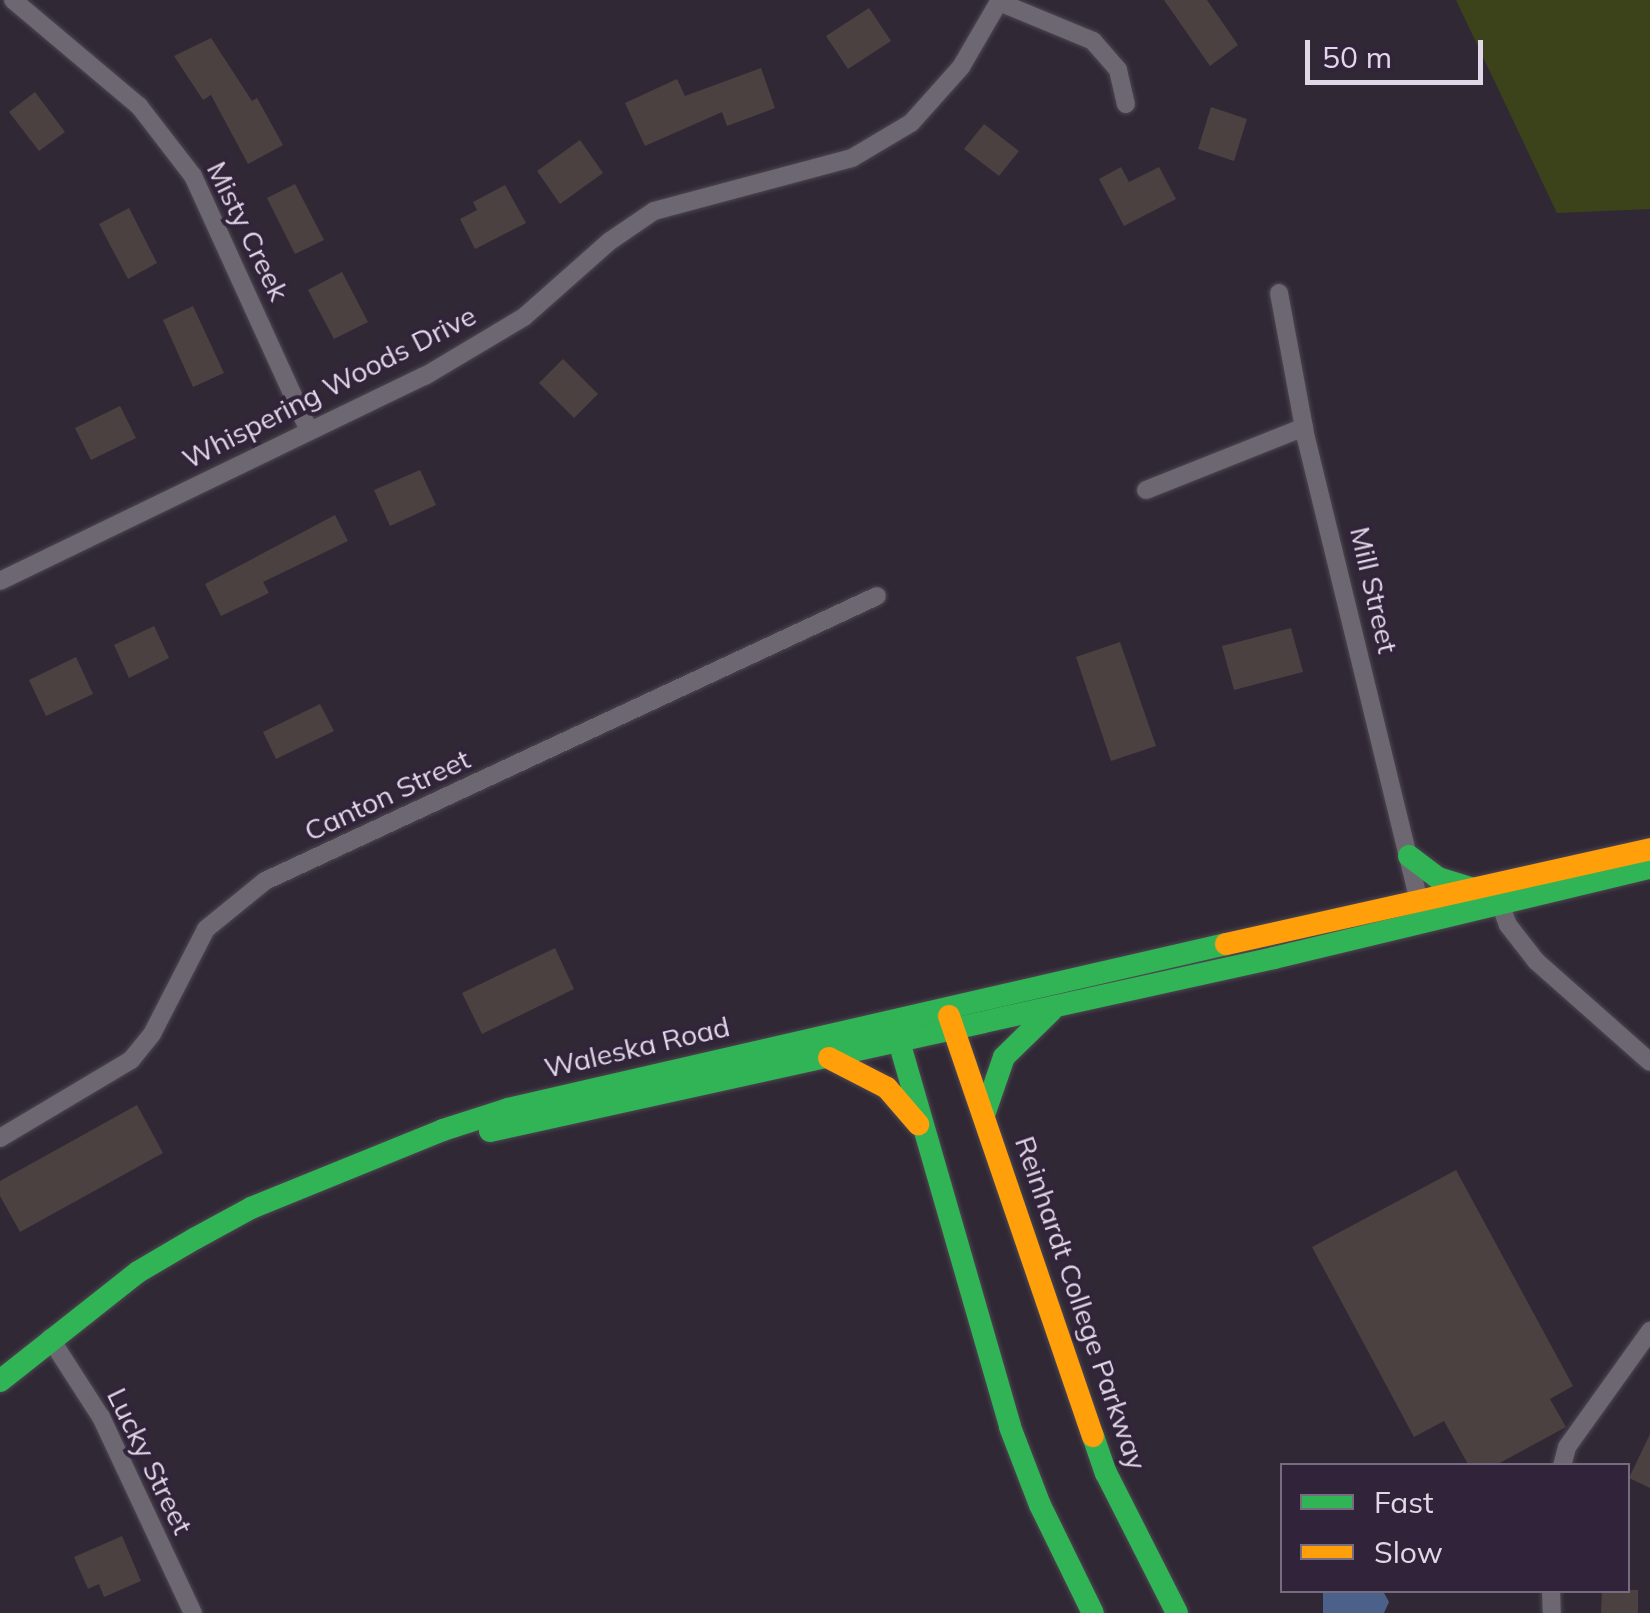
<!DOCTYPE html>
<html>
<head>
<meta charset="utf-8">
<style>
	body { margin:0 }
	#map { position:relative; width:1650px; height:1613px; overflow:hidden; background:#302935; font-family:Mulish,sans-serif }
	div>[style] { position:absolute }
	.green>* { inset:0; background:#3c431a }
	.water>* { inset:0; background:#4c6189 }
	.building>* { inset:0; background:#4b4140 }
	.roads { filter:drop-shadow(0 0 2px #4d4651) drop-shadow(0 0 2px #4d4651) }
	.street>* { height:18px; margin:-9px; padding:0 9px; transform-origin:9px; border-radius:9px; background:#6c6770 }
	.fast>* { height:22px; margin:-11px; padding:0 11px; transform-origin:11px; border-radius:11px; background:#30b455 }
	.slow>* { height:22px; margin:-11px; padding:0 11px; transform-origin:11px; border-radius:11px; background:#ff9f0a }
	span { translate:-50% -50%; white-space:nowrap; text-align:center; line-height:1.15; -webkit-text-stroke:8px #31243a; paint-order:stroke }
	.street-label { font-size:28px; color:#e0d8e7 }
	.legend { position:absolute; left:1280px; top:1463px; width:350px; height:130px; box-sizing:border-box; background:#31243a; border:2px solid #776c7f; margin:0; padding:12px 18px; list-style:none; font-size:30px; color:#e0d8e7 }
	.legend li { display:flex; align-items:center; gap:20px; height:50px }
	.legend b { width:50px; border:2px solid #776c7f }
	.scale { position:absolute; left:1305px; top:40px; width:178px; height:45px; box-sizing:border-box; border:5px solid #e0d8e7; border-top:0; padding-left:12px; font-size:30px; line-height:35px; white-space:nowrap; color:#e0d8e7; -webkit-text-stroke:8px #31243a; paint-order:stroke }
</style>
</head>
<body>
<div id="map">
	<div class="green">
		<div style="clip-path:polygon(1456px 0,1650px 0,1650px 209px,1557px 213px)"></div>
	</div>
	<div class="water">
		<div style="clip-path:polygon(1323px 1590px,1383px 1591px,1389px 1602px,1384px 1613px,1323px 1613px)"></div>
	</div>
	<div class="building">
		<div style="clip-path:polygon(1164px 0,1207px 0,1238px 45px,1210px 66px)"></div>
		<div style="clip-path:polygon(869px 8px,891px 41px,848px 69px,826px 36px)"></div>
		<div style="clip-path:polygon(211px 38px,252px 101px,257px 98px,283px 145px,248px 164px,211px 95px,203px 100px,174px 56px)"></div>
		<div style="clip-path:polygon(761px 68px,775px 108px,727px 126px,722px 112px,645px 146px,625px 103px,677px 79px,685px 96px)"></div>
		<div style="clip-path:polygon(35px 92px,65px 132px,39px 151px,9px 112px)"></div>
		<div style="clip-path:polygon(1211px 107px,1247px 119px,1234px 161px,1198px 149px)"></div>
		<div style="clip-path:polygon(984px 124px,1019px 151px,999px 176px,964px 149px)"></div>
		<div style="clip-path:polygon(580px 140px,603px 173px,560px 204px,537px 171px)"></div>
		<div style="clip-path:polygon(1121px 167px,1129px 182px,1159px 167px,1176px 199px,1124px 226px,1099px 179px)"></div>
		<div style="clip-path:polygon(295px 184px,324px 240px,295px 254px,267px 198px)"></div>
		<div style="clip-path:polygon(505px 185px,526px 223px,475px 249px,460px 219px,477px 210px,473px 202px)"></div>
		<div style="clip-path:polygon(129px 208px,157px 263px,128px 279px,99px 224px)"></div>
		<div style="clip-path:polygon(342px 272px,368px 322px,334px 339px,308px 290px)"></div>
		<div style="clip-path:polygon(193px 306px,224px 373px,193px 387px,163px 320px)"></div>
		<div style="clip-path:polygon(563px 359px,598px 394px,574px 418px,539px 383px)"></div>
		<div style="clip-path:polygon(120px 406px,136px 438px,91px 460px,75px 428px)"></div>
		<div style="clip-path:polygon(420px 470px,436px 505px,390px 526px,374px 490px)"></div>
		<div style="clip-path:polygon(335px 515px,348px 541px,263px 582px,269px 593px,221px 616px,205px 584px)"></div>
		<div style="clip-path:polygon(154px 626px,169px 658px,129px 678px,114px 645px)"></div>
		<div style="clip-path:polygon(1291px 628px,1303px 672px,1234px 690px,1222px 646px)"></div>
		<div style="clip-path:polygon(1120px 642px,1156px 746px,1111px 761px,1076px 657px)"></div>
		<div style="clip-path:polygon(76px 657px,93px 694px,46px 716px,29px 680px)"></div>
		<div style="clip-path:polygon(320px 704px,334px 731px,276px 759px,263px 732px)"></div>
		<div style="clip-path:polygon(555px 948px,574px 989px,482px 1034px,462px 993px)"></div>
		<div style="clip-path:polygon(137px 1105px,163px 1153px,20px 1232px,0 1196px,0 1181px)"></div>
		<div style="clip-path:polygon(1456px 1170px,1573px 1386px,1550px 1399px,1566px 1427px,1494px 1466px,1469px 1466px,1444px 1421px,1414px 1437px,1312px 1247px)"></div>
		<div style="clip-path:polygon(1650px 1434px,1650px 1488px,1629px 1478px)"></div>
		<div style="clip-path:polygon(122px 1536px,141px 1581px,104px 1597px,99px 1584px,88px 1589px,74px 1557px)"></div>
		<div style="clip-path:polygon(1602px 1590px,1638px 1590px,1638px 1613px,1601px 1613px)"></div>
	</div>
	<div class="roads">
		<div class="street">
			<div style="left:13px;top:0;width:165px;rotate:40.1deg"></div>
			<div style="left:139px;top:106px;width:88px;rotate:52.4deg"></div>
			<div style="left:193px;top:176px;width:280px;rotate:65.5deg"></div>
			<div style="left:999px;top:2px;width:102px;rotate:22.5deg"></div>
			<div style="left:1093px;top:41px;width:38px;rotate:49deg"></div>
			<div style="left:1118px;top:70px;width:35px;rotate:77deg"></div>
			<div style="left:1279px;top:293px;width:147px;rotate:79.5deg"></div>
			<div style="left:1306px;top:438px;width:476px;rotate:76.3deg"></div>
			<div style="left:1146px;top:490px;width:170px;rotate:-21.7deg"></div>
			<div style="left:0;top:581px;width:472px;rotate:-25.8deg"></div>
			<div style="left:425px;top:376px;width:115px;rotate:-30.8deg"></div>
			<div style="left:524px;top:317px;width:115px;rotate:-41.5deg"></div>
			<div style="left:610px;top:241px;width:53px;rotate:-34.3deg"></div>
			<div style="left:654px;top:211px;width:205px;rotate:-15deg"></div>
			<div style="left:852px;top:158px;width:69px;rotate:-30.7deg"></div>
			<div style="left:911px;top:123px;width:75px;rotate:-48.2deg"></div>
			<div style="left:961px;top:67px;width:78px;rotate:-59.8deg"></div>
			<div style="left:1501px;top:906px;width:20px;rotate:70deg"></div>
			<div style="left:1508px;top:925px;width:46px;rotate:52.1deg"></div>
			<div style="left:1536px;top:961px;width:152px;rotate:41.5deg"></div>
			<div style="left:0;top:1138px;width:152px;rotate:-30.8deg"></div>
			<div style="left:131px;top:1060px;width:33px;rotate:-51deg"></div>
			<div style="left:152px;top:1034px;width:118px;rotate:-62.8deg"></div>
			<div style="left:206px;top:929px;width:76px;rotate:-39.1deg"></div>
			<div style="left:265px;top:881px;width:675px;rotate:-24.97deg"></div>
			<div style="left:50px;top:1338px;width:94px;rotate:57.2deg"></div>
			<div style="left:101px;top:1417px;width:217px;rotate:64.9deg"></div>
			<div style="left:1562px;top:1466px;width:20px;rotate:-75deg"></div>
			<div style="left:1567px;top:1447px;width:143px;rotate:-54.4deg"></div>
			<div style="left:1551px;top:1590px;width:23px;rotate:88deg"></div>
		</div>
		<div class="fast">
			<div style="left:1409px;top:856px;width:36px;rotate:37deg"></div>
			<div style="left:1438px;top:878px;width:34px;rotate:17deg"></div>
			<div style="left:894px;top:1024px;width:419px;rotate:73.9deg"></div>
			<div style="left:1010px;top:1427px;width:84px;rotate:69deg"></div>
			<div style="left:1040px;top:1505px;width:120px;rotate:63.9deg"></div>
			<div style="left:984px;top:1115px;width:61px;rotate:-71deg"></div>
			<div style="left:1004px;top:1057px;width:66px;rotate:-44.4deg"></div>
			<div style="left:490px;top:1131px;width:803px;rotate:-12.44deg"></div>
			<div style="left:1274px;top:958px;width:387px;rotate:-13.5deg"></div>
			<div style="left:0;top:1381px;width:176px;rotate:-38.3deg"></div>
			<div style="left:138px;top:1272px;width:67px;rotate:-30.4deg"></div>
			<div style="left:196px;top:1238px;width:63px;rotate:-28.6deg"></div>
			<div style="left:251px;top:1208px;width:207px;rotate:-22.1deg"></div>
			<div style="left:443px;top:1130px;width:68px;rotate:-17.9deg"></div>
			<div style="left:508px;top:1109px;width:737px;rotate:-12.94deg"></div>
			<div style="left:1093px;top:1436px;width:39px;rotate:71deg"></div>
			<div style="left:1106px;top:1473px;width:157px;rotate:63.1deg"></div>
		</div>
		<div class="slow">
			<div style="left:1226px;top:944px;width:435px;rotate:-12.6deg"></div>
			<div style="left:949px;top:1016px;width:444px;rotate:71.1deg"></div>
			<div style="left:829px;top:1058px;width:65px;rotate:27.3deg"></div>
			<div style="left:887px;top:1088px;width:48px;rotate:49.3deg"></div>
		</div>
	</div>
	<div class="street-label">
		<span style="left:248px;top:231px;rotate:64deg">Misty Creek</span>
		<span style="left:329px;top:387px;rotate:-27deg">Whispering Woods Drive</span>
		<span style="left:1374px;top:590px;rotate:77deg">Mill Street</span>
		<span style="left:387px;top:795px;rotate:-25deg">Canton Street</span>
		<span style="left:637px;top:1047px;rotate:-13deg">Waleska Road</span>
		<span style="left:1081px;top:1303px;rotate:71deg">Reinhardt College Parkway</span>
		<span style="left:150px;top:1461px;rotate:64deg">Lucky Street</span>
	</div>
	<ul class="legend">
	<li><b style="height:12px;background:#30b455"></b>Fast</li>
	<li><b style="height:12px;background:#ff9f0a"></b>Slow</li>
	</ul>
	<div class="scale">50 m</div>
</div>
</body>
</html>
